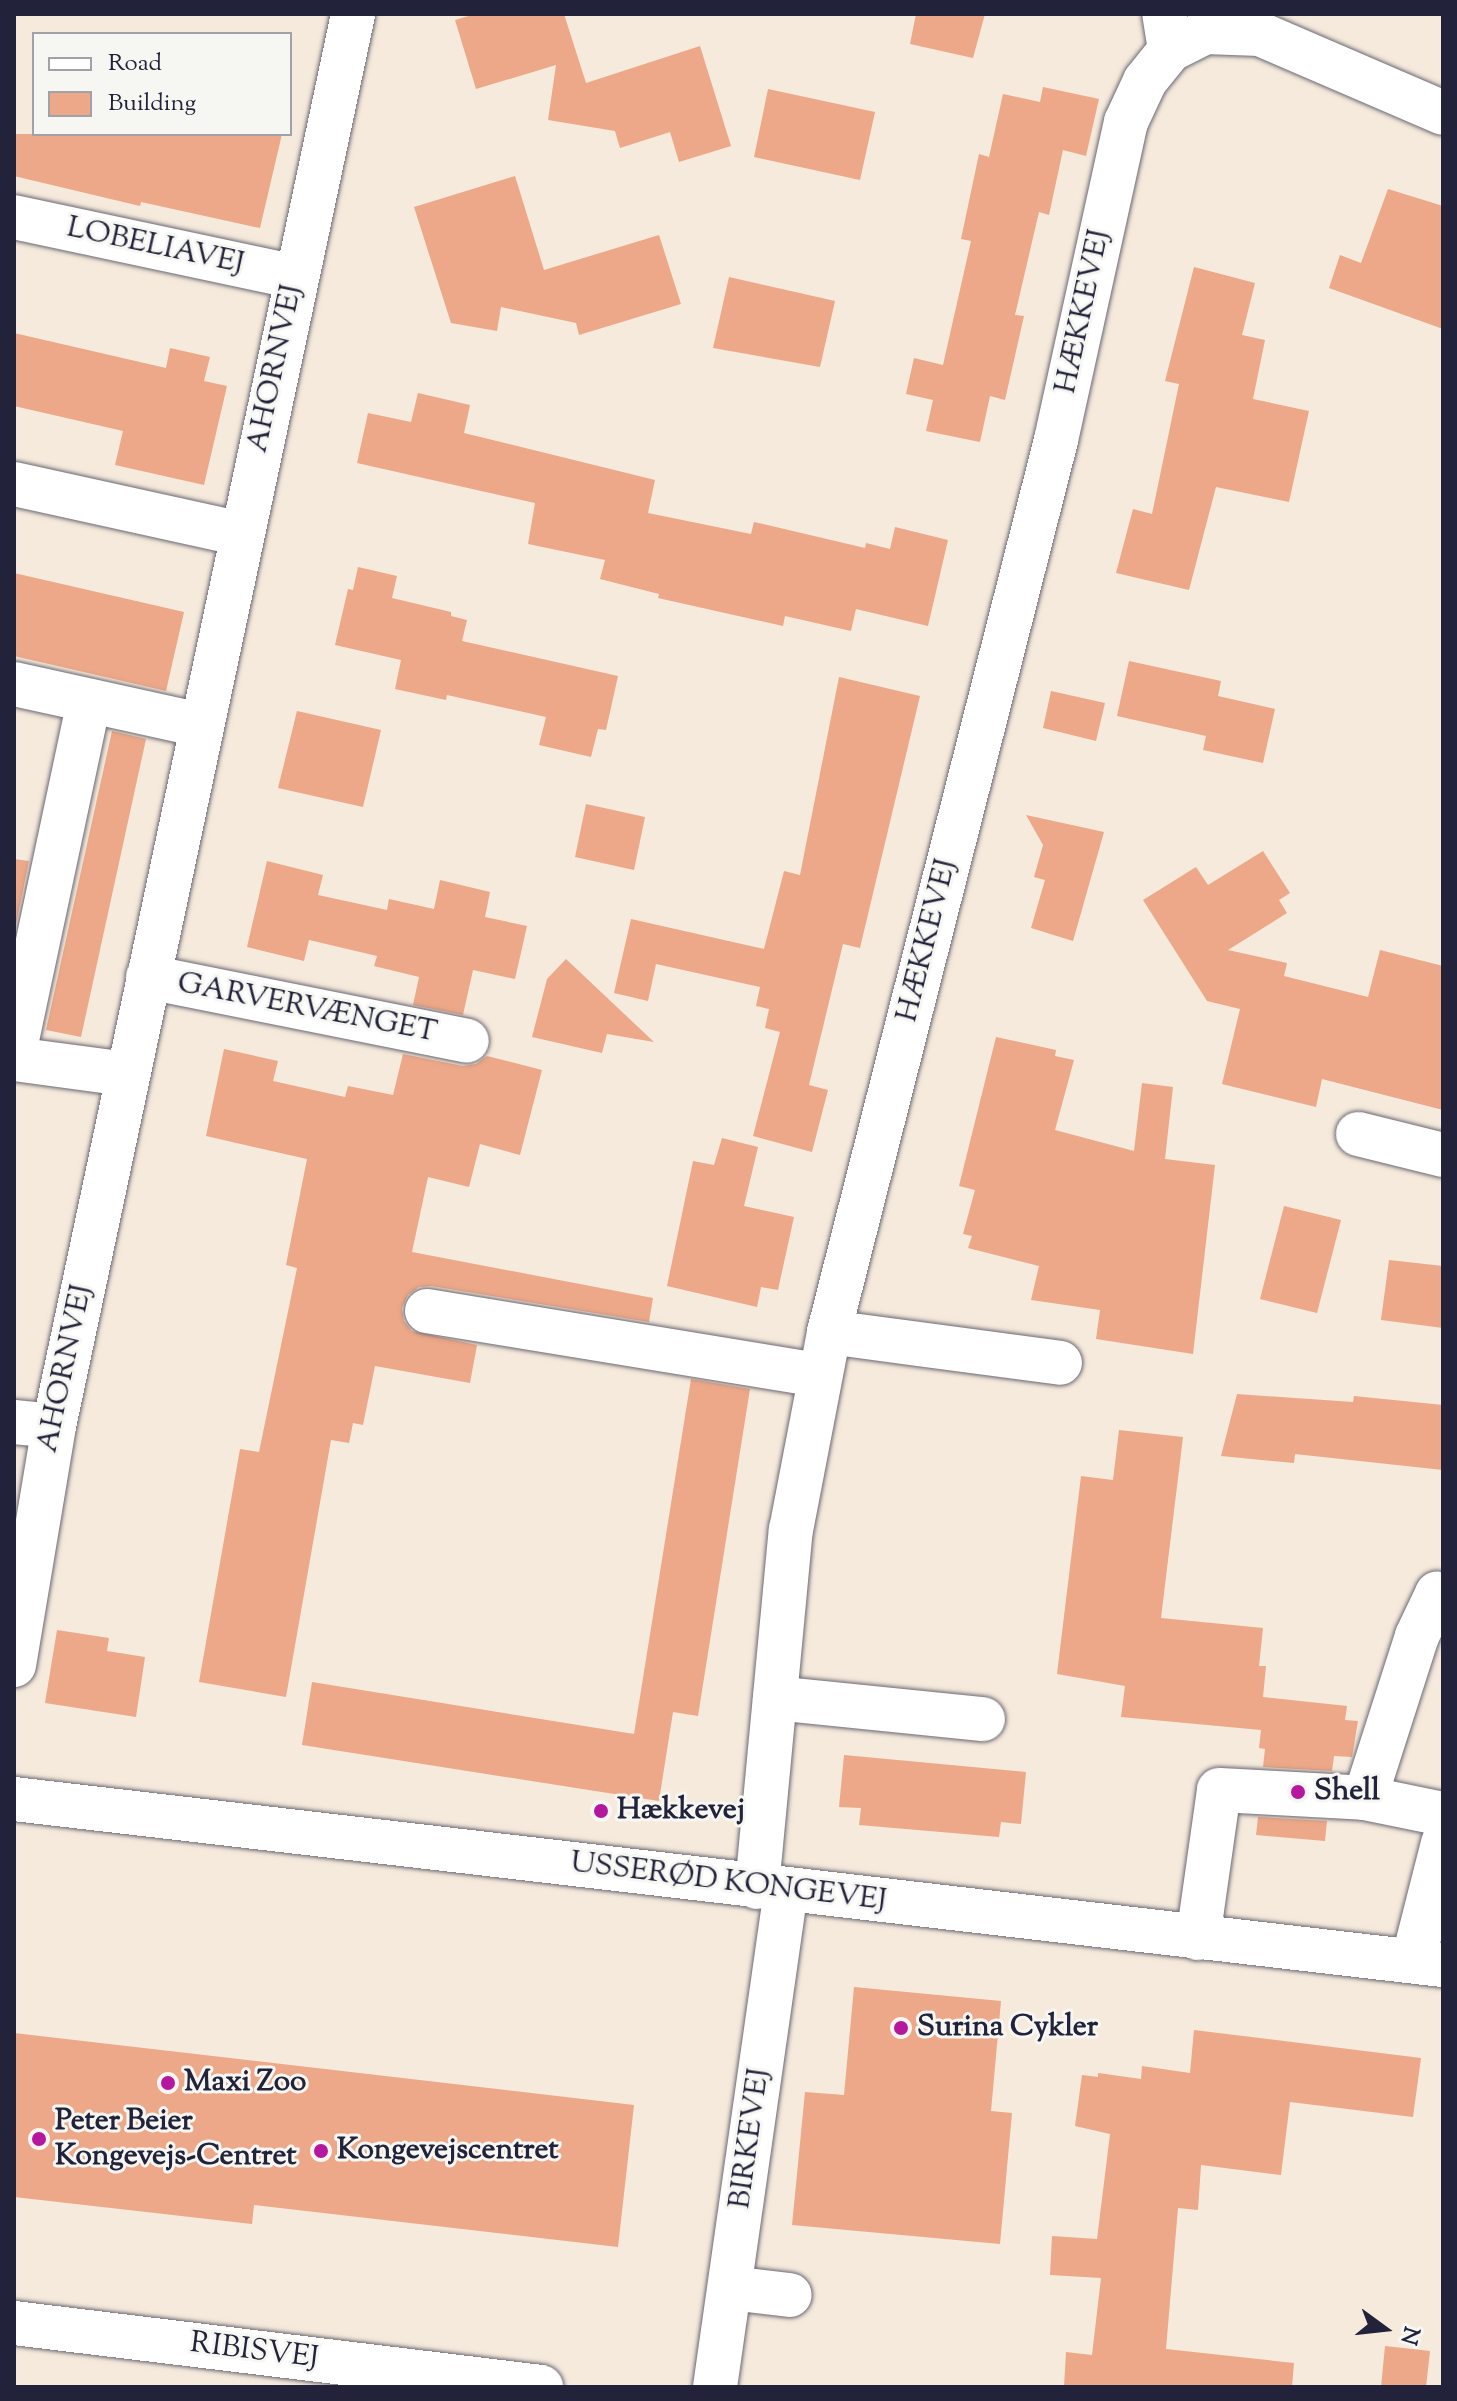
<!DOCTYPE html>
<html>
<head>
<meta charset="utf-8">
<style>
	body { margin:0 }
	#map { position:relative; width:1457px; height:2401px; overflow:hidden; background:#f5eadc; font-family:"Sorts Mill Goudy",serif }
	div>[style] { position:absolute }
	.building>* { inset:0; background:#eca888 }
	.roads { filter:drop-shadow(0 0 2px #6c6873) drop-shadow(0 0 2px #6c6873) }
	.minor>* { height:44px; margin:-22px; padding:0 22px; transform-origin:22px; border-radius:22px; background:#fff }
	.major>* { height:44px; margin:-22px; padding:0 22px; transform-origin:22px; border-radius:22px; background:#fff }
	.dots>* { width:22px; height:22px; translate:-50% -50%; box-sizing:border-box; border:4px solid #f6f6f2; border-radius:50% }
	span { translate:-50% -50%; white-space:nowrap; text-align:center; line-height:1.15; -webkit-text-stroke:6px #f6f6f2; paint-order:stroke }
	.street-label { font-size:30px; color:#22223b }
	.poi-label { font-size:30px; color:#22223b; font-weight:700 }
	.left { translate:0 -50%; text-align:left }
	.frame { position:absolute; inset:0; border:16px solid #22223b; pointer-events:none }
	.legend { position:absolute; left:32px; top:32px; width:260px; height:104px; box-sizing:border-box; background:#f6f6f2; border:2px solid #a1a1a9; margin:0; padding:10px 14px; list-style:none; font-size:24px; color:#22223b }
	.legend li { display:flex; align-items:center; gap:16px; height:40px }
	.legend b { width:40px; border:2px solid #a1a1a9 }
	.north { position:absolute; left:1345px; top:2289px; width:80px; height:80px; -webkit-text-stroke:6px #f6f6f2; paint-order:stroke; rotate:105deg; font-size:22px; font-weight:700; line-height:32px; text-align:center; color:#22223b }
	.north::after { content:''; display:block; margin:auto; width:28px; height:36px; background:#22223b; clip-path:polygon(50% 0,100% 100%,50% 72%,0 100%) }
</style>
</head>
<body>
<div id="map">
	<div class="building">
		<div style="clip-path:polygon(475px 14px,564px 14px,586px 83px,700px 46px,731px 146px,679px 162px,670px 132px,620px 148px,615px 131px,548px 120px,556px 65px,476px 89px,455px 20px)"></div>
		<div style="clip-path:polygon(916px 14px,985px 14px,973px 58px,910px 44px)"></div>
		<div style="clip-path:polygon(1043px 87px,1099px 99px,1086px 156px,1063px 150px,1049px 215px,1039px 212px,1015px 315px,1024px 316px,1005px 400px,990px 396px,980px 442px,926px 431px,933px 400px,906px 394px,914px 358px,943px 365px,971px 241px,961px 239px,979px 154px,989px 157px,1003px 94px,1040px 102px)"></div>
		<div style="clip-path:polygon(768px 89px,875px 112px,860px 180px,754px 157px)"></div>
		<div style="clip-path:polygon(14px 134px,282px 134px,260px 228px,141px 202px,140px 206px,14px 176px)"></div>
		<div style="clip-path:polygon(515px 176px,544px 270px,659px 235px,681px 304px,579px 335px,576px 323px,501px 307px,497px 331px,451px 323px,414px 207px)"></div>
		<div style="clip-path:polygon(1388px 189px,1443px 206px,1443px 329px,1329px 288px,1340px 255px,1361px 263px)"></div>
		<div style="clip-path:polygon(1194px 267px,1255px 283px,1242px 335px,1265px 340px,1253px 399px,1309px 411px,1289px 502px,1216px 487px,1189px 590px,1116px 573px,1133px 509px,1152px 514px,1179px 384px,1165px 381px)"></div>
		<div style="clip-path:polygon(729px 277px,835px 301px,820px 367px,713px 348px)"></div>
		<div style="clip-path:polygon(14px 333px,166px 368px,170px 348px,210px 357px,204px 381px,227px 386px,204px 485px,115px 465px,123px 431px,14px 406px)"></div>
		<div style="clip-path:polygon(418px 393px,470px 405px,464px 433px,655px 480px,648px 513px,751px 534px,754px 522px,865px 548px,866px 543px,890px 549px,895px 527px,948px 540px,928px 626px,856px 609px,851px 631px,785px 616px,783px 626px,658px 598px,659px 594px,600px 579px,605px 560px,528px 544px,535px 503px,357px 463px,368px 413px,411px 422px)"></div>
		<div style="clip-path:polygon(358px 567px,397px 576px,392px 598px,451px 612px,451px 616px,467px 620px,462px 641px,618px 676px,606px 730px,598px 729px,591px 757px,539px 745px,546px 717px,447px 695px,446px 700px,395px 689px,401px 660px,335px 645px,348px 589px,353px 590px)"></div>
		<div style="clip-path:polygon(14px 573px,184px 612px,166px 691px,14px 656px)"></div>
		<div style="clip-path:polygon(1129px 661px,1221px 681px,1218px 696px,1275px 709px,1263px 763px,1203px 750px,1206px 736px,1117px 716px)"></div>
		<div style="clip-path:polygon(839px 677px,920px 696px,860px 948px,843px 944px,809px 1085px,828px 1090px,812px 1152px,753px 1136px,780px 1032px,765px 1028px,769px 1009px,756px 1006px,760px 987px,656px 964px,648px 1001px,614px 993px,631px 919px,764px 949px,784px 871px,800px 875px)"></div>
		<div style="clip-path:polygon(1051px 691px,1105px 703px,1096px 741px,1043px 728px)"></div>
		<div style="clip-path:polygon(297px 711px,381px 730px,363px 807px,278px 788px)"></div>
		<div style="clip-path:polygon(112px 731px,146px 739px,81px 1037px,46px 1030px)"></div>
		<div style="clip-path:polygon(586px 804px,645px 817px,634px 870px,575px 857px)"></div>
		<div style="clip-path:polygon(1026px 815px,1104px 832px,1073px 941px,1031px 928px,1045px 880px,1034px 877px,1043px 845px)"></div>
		<div style="clip-path:polygon(1263px 851px,1290px 893px,1279px 900px,1287px 913px,1228px 950px,1287px 963px,1284px 976px,1368px 997px,1380px 950px,1443px 966px,1443px 1110px,1322px 1079px,1316px 1107px,1222px 1084px,1240px 1009px,1207px 1001px,1143px 900px,1196px 867px,1208px 885px)"></div>
		<div style="clip-path:polygon(14px 859px,29px 861px,14px 934px)"></div>
		<div style="clip-path:polygon(267px 861px,323px 875px,318px 895px,387px 910px,389px 899px,434px 909px,440px 880px,490px 892px,485px 917px,527px 926px,515px 979px,473px 970px,463px 1015px,413px 1005px,419px 977px,374px 966px,377px 956px,309px 940px,304px 961px,247px 947px)"></div>
		<div style="clip-path:polygon(566px 959px,654px 1042px,607px 1034px,602px 1053px,532px 1037px,547px 979px)"></div>
		<div style="clip-path:polygon(996px 1037px,1056px 1050px,1055px 1056px,1074px 1060px,1055px 1130px,1134px 1151px,1142px 1083px,1173px 1087px,1165px 1159px,1215px 1165px,1193px 1354px,1096px 1339px,1100px 1310px,1031px 1300px,1039px 1266px,968px 1248px,972px 1236px,963px 1234px,975px 1190px,959px 1186px)"></div>
		<div style="clip-path:polygon(224px 1049px,278px 1061px,273px 1081px,345px 1097px,348px 1086px,393px 1095px,403px 1054px,463px 1066px,476px 1064px,487px 1056px,542px 1070px,520px 1155px,480px 1144px,469px 1187px,428px 1177px,412px 1252px,653px 1298px,649px 1322px,431px 1286px,419px 1287px,408px 1295px,402px 1308px,404px 1321px,412px 1331px,477px 1345px,470px 1383px,375px 1366px,363px 1425px,353px 1423px,349px 1443px,331px 1440px,286px 1697px,199px 1682px,240px 1449px,259px 1452px,297px 1268px,286px 1265px,307px 1159px,206px 1136px)"></div>
		<div style="clip-path:polygon(722px 1138px,758px 1147px,744px 1206px,794px 1217px,778px 1290px,761px 1287px,757px 1307px,667px 1286px,693px 1161px,714px 1165px)"></div>
		<div style="clip-path:polygon(1284px 1206px,1341px 1220px,1317px 1313px,1260px 1299px)"></div>
		<div style="clip-path:polygon(1389px 1260px,1443px 1266px,1443px 1328px,1381px 1320px)"></div>
		<div style="clip-path:polygon(691px 1379px,750px 1389px,698px 1716px,673px 1712px,659px 1801px,302px 1745px,312px 1682px,634px 1734px)"></div>
		<div style="clip-path:polygon(1237px 1394px,1353px 1402px,1354px 1396px,1443px 1405px,1443px 1470px,1295px 1454px,1294px 1463px,1221px 1456px)"></div>
		<div style="clip-path:polygon(1119px 1430px,1183px 1437px,1161px 1618px,1263px 1628px,1259px 1666px,1266px 1666px,1263px 1697px,1347px 1706px,1345px 1720px,1358px 1721px,1352px 1757px,1334px 1756px,1332px 1771px,1263px 1767px,1265px 1749px,1259px 1748px,1261px 1730px,1121px 1717px,1125px 1686px,1057px 1674px,1081px 1476px,1113px 1480px)"></div>
		<div style="clip-path:polygon(57px 1630px,109px 1638px,107px 1651px,145px 1657px,136px 1717px,45px 1703px)"></div>
		<div style="clip-path:polygon(844px 1755px,1026px 1772px,1021px 1824px,1001px 1822px,999px 1837px,859px 1825px,861px 1808px,839px 1807px)"></div>
		<div style="clip-path:polygon(1258px 1817px,1327px 1821px,1325px 1841px,1256px 1835px)"></div>
		<div style="clip-path:polygon(854px 1987px,1001px 2001px,991px 2111px,1012px 2113px,1000px 2244px,792px 2225px,805px 2092px,844px 2095px)"></div>
		<div style="clip-path:polygon(1194px 2030px,1421px 2058px,1413px 2117px,1290px 2102px,1281px 2175px,1201px 2165px,1198px 2210px,1178px 2208px,1166px 2349px,1294px 2363px,1292px 2387px,1064px 2387px,1066px 2352px,1092px 2355px,1101px 2278px,1050px 2275px,1052px 2236px,1097px 2239px,1110px 2134px,1075px 2126px,1082px 2075px,1098px 2077px,1098px 2073px,1141px 2079px,1142px 2066px,1190px 2073px)"></div>
		<div style="clip-path:polygon(14px 2033px,634px 2105px,618px 2247px,254px 2205px,252px 2224px,14px 2197px)"></div>
		<div style="clip-path:polygon(1385px 2346px,1430px 2351px,1426px 2387px,1381px 2387px)"></div>
	</div>
	<div class="roads">
		<div class="minor">
			<div style="left:1170px;top:50px;width:39px;rotate:-27deg"></div>
			<div style="left:1205px;top:32px;width:55px;rotate:2.1deg"></div>
			<div style="left:1260px;top:34px;width:199px;rotate:23.3deg"></div>
			<div style="left:14px;top:217px;width:288px;rotate:12deg"></div>
			<div style="left:14px;top:484px;width:232px;rotate:12.4deg"></div>
			<div style="left:14px;top:684px;width:191px;rotate:12.4deg"></div>
			<div style="left:148px;top:977px;width:325px;rotate:11.3deg"></div>
			<div style="left:14px;top:1054px;width:361px;rotate:-78deg"></div>
			<div style="left:14px;top:1059px;width:114px;rotate:7.6deg"></div>
			<div style="left:1358px;top:1134px;width:88px;rotate:13.9deg"></div>
			<div style="left:427px;top:1311px;width:397px;rotate:9.3deg"></div>
			<div style="left:829px;top:1332px;width:233px;rotate:7.6deg"></div>
			<div style="left:14px;top:1422px;width:40px;rotate:5.7deg"></div>
			<div style="left:14px;top:1665px;width:242px;rotate:-80.5deg"></div>
			<div style="left:54px;top:1426px;width:1443px;rotate:-78.04deg"></div>
			<div style="left:775px;top:1698px;width:209px;rotate:5.8deg"></div>
			<div style="left:1365px;top:1798px;width:80px;rotate:11.6deg"></div>
			<div style="left:757px;top:1887px;width:359px;rotate:-84.6deg"></div>
			<div style="left:791px;top:1530px;width:202px;rotate:-79.1deg"></div>
			<div style="left:829px;top:1332px;width:920px;rotate:-75.72deg"></div>
			<div style="left:1056px;top:440px;width:326px;rotate:-77.6deg"></div>
			<div style="left:1126px;top:122px;width:45px;rotate:-65.1deg"></div>
			<div style="left:1145px;top:81px;width:40px;rotate:-51deg"></div>
			<div style="left:1170px;top:50px;width:36px;rotate:-99deg"></div>
			<div style="left:1198px;top:1938px;width:149px;rotate:-81.9deg"></div>
			<div style="left:1219px;top:1790px;width:146px;rotate:3.1deg"></div>
			<div style="left:1365px;top:1798px;width:170px;rotate:-72.2deg"></div>
			<div style="left:1417px;top:1636px;width:47px;rotate:-64.5deg"></div>
			<div style="left:1437px;top:1594px;width:6px"></div>
			<div style="left:1413px;top:1961px;width:122px;rotate:-75.7deg"></div>
			<div style="left:730px;top:2288px;width:60px;rotate:6.7deg"></div>
			<div style="left:14px;top:2323px;width:531px;rotate:6.92deg"></div>
			<div style="left:715px;top:2387px;width:502px;rotate:-81.87deg"></div>
		</div>
		<div class="major">
			<div style="left:14px;top:1799px;width:1439px;rotate:6.63deg"></div>
		</div>
	</div>
	<div class="dots">
		<div style="left:1298px;top:1792px;background:#b5179e"></div>
		<div style="left:601px;top:1811px;background:#b5179e"></div>
		<div style="left:901px;top:2028px;background:#b5179e"></div>
		<div style="left:168px;top:2083px;background:#b5179e"></div>
		<div style="left:39px;top:2139px;background:#b5179e"></div>
		<div style="left:321px;top:2151px;background:#b5179e"></div>
	</div>
	<div class="street-label">
		<span style="left:155px;top:247px;rotate:12deg">LOBELIAVEJ</span>
		<span style="left:1084px;top:312px;rotate:-78deg">HÆKKEVEJ</span>
		<span style="left:276px;top:369px;rotate:-78deg">AHORNVEJ</span>
		<span style="left:928px;top:941px;rotate:-76deg">HÆKKEVEJ</span>
		<span style="left:307px;top:1009px;rotate:11deg">GARVERVÆNGET</span>
		<span style="left:66px;top:1369px;rotate:-78deg">AHORNVEJ</span>
		<span style="left:728px;top:1883px;rotate:7deg">USSERØD KONGEVEJ</span>
		<span style="left:751px;top:2139px;rotate:-82deg">BIRKEVEJ</span>
		<span style="left:254px;top:2352px;rotate:7deg">RIBISVEJ</span>
	</div>
	<div class="poi-label">
		<span class="left" style="left:1314px;top:1792px">Shell</span>
		<span class="left" style="left:617px;top:1811px">Hækkevej</span>
		<span class="left" style="left:917px;top:2028px">Surina Cykler</span>
		<span class="left" style="left:184px;top:2083px">Maxi Zoo</span>
		<span class="left" style="left:55px;top:2139px">Peter Beier<br>Kongevejs-Centret</span>
		<span class="left" style="left:337px;top:2151px">Kongevejscentret</span>
	</div>
	<div class="frame"></div>
	<ul class="legend">
	<li><b style="height:10px;background:#fff"></b>Road</li>
	<li><b style="height:22px;background:#eca888"></b>Building</li>
	</ul>
	<div class="north">N</div>
</div>
</body>
</html>
